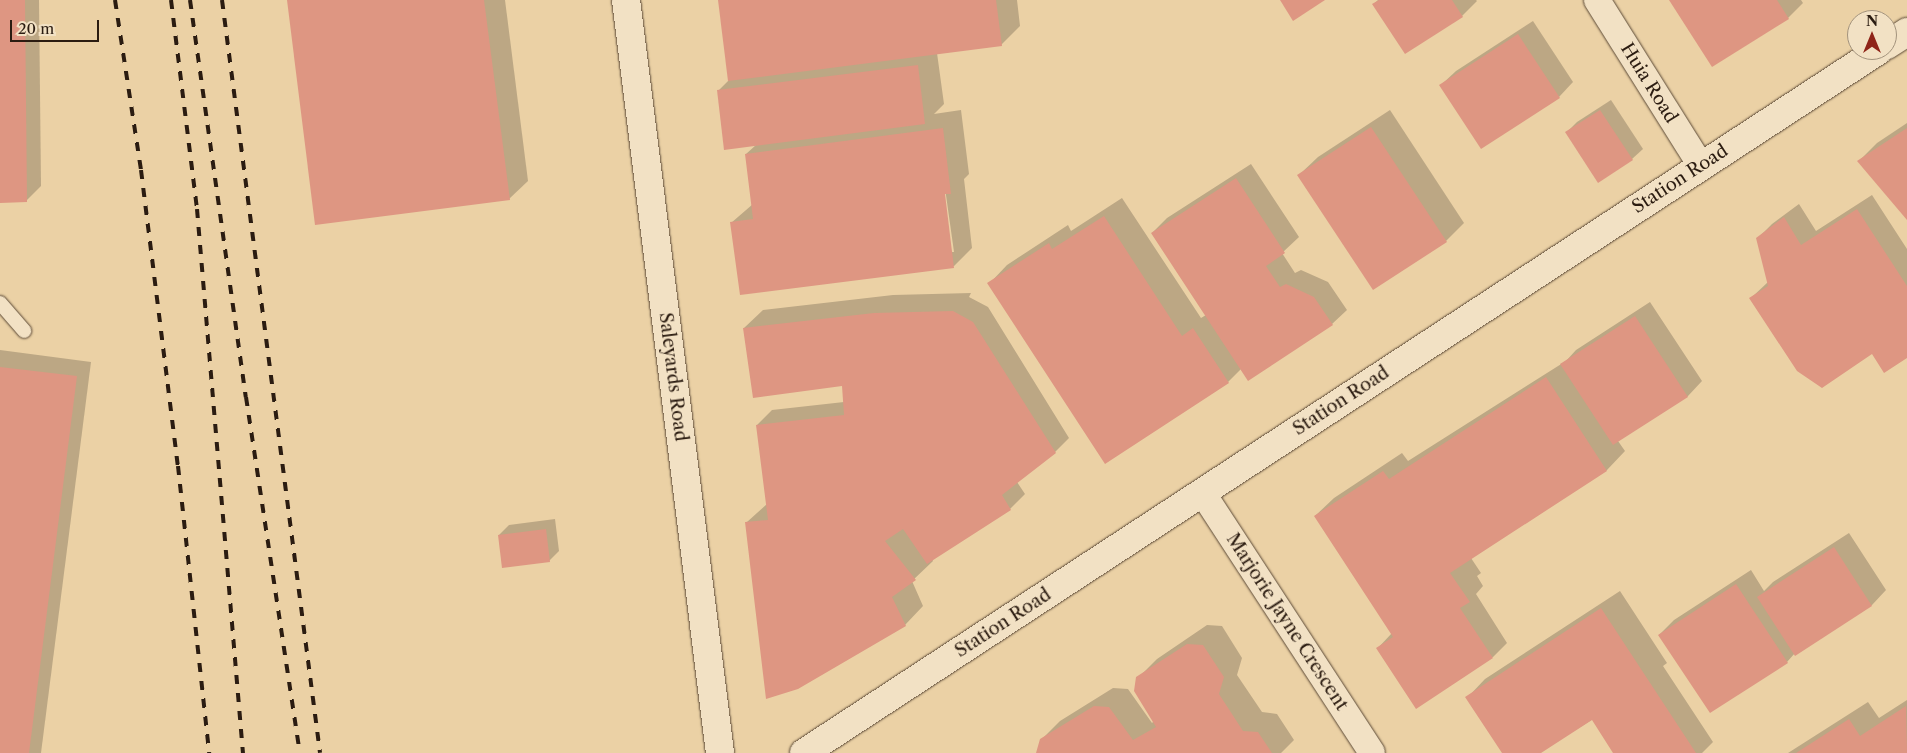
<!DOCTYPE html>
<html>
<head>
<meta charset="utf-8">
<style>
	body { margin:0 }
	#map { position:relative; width:1907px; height:753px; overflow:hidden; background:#ebd1a5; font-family:"Libre Caslon Text",serif }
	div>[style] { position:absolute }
	.shadow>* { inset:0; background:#0003 }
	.building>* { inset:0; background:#de9682 }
	.roads { filter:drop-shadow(0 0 1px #5b4936) drop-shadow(0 0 1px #5b4936) }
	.service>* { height:14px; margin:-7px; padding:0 7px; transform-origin:7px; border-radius:7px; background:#f2e1c4 }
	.minor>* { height:26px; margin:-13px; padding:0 13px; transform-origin:13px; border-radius:13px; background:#f2e1c4 }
	.tertiary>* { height:28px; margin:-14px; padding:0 14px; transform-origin:14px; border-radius:14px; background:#f2e1c4 }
	.secondary>* { height:28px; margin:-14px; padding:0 14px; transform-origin:14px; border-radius:14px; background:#f2e1c4 }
	.rail>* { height:4px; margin-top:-2px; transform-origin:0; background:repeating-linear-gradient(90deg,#2b1c11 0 9px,transparent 0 18px) }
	span { translate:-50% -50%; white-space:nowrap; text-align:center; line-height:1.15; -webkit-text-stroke:4.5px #f2e1c4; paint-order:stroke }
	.street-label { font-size:18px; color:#2b1c11 }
	.north { position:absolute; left:1847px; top:10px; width:50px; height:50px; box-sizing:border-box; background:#f2e1c4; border:1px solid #a2927c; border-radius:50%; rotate:0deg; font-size:14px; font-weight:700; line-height:20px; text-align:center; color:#2b1c11 }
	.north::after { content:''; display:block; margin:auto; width:18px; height:22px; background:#8f2418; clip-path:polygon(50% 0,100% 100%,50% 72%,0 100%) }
	.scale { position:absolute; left:10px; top:20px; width:89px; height:22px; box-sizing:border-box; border:2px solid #2b1c11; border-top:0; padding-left:6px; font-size:15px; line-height:18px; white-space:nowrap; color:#2b1c11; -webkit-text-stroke:4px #f2e1c4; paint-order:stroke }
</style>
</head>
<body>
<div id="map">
	<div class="shadow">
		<div style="clip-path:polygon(0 0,39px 0,41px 186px,26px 201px,0 201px)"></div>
		<div style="clip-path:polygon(288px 0,505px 0,528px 181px,509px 199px)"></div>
		<div style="clip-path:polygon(evenodd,719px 0,1017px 0,1020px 26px,1001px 45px,937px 53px,944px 104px,934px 114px,961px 110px,969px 174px,964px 179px,972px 248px,954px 266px,741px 294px,731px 223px,753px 204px,746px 154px,756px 145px,718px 91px,729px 80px,719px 0,943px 188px,945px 188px,954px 252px,951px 252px,943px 188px)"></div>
		<div style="clip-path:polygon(1378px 0,1476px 0,1477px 1px,1462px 16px,1406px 52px,1374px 4px)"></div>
		<div style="clip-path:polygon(1671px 0,1801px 0,1803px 3px,1788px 18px,1713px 65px)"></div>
		<div style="clip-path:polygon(1533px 21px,1573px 82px,1559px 97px,1441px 85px,1456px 71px)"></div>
		<div style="clip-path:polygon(1611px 100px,1643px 149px,1632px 159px,1599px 181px,1567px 132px,1577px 122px)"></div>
		<div style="clip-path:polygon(1390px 110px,1464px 223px,1446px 241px,1299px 175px,1318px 157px)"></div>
		<div style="clip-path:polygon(1907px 123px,1907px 218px,1859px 161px,1877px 143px)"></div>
		<div style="clip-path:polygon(1251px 164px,1299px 237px,1282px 253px,1295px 273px,1301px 270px,1328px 282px,1347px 310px,1332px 324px,1241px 369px,1228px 382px,989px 284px,1007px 265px,1068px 225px,1071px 231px,1122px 198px,1201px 318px,1206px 315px,1152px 233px,1167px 218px)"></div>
		<div style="clip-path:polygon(1872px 195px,1907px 249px,1907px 357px,1872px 352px,1751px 298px,1768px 282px,1757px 239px,1772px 224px,1799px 204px,1816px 231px)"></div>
		<div style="clip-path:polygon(971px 293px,969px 297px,988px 307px,1069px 438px,1055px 452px,1017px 482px,1025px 494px,1010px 509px,932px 559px,933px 561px,912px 581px,923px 606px,905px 625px,747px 522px,767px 504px,757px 425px,772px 410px,844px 402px,843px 385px,744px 328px,763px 310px,893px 295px)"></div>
		<div style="clip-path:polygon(1650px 302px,1702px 381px,1688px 396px,1618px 441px,1625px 451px,1607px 470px,1471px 558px,1481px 573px,1477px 576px,1483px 586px,1476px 594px,1507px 643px,1493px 657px,1377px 649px,1392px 633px,1315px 516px,1334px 498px,1402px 453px,1408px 461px,1566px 361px,1576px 350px)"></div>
		<div style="clip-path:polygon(0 350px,91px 362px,41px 753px,0 753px)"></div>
		<div style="clip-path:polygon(555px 519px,559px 551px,549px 561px,499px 535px,509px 525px)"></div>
		<div style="clip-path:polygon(1849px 533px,1886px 590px,1872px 605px,1795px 653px,1787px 662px,1659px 635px,1674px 620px,1751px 570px,1764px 591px,1773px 582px)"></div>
		<div style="clip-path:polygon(1620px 591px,1667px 663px,1663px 666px,1713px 742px,1702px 753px,1615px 753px,1598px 716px,1538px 753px,1503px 753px,1467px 698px,1485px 679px)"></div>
		<div style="clip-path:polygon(1207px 625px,1222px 626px,1242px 658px,1237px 675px,1262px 712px,1277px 714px,1294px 740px,1281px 753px,1038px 753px,1041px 740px,1060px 721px,1113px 688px,1128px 689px,1152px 723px,1154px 721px,1138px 678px,1157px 659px)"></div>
		<div style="clip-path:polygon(1907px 700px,1907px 753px,1788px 753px,1868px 702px,1879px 718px)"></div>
	</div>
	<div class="building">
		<div style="clip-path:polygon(0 0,25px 0,27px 202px,0 203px)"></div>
		<div style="clip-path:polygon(287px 0,484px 0,510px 200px,315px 225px)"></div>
		<div style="clip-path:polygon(718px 0,996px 0,1002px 46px,728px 81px)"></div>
		<div style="clip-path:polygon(1280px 0,1325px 0,1293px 21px)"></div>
		<div style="clip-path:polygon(1379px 0,1452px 0,1463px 17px,1405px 54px,1372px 4px)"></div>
		<div style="clip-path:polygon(1669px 0,1777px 0,1789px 19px,1712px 67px)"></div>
		<div style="clip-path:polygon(1518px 34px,1560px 98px,1481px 149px,1439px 85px)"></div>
		<div style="clip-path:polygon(918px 65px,925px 124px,724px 150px,717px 90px)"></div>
		<div style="clip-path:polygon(1600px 110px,1633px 160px,1598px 183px,1565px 132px)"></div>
		<div style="clip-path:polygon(1371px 127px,1447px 242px,1373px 290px,1297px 175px)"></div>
		<div style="clip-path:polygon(943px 128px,951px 194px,945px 194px,954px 268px,740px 295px,730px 222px,753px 219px,745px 154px)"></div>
		<div style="clip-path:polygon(1907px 128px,1907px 220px,1857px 161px)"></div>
		<div style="clip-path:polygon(1236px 178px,1285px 253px,1266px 266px,1280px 287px,1286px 284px,1314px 297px,1333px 325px,1248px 381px,1151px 233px)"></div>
		<div style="clip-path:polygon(1857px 209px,1907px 286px,1907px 358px,1884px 373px,1872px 354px,1822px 388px,1797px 371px,1749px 298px,1768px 286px,1756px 238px,1784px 217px,1801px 245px)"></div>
		<div style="clip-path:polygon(1104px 216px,1182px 336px,1193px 328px,1229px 383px,1105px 464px,987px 283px,1049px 243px,1052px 249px)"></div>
		<div style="clip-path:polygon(953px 311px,973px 322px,1056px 453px,1002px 495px,1011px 510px,927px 564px,903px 529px,885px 541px,916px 580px,892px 597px,906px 626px,798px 689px,766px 699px,745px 522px,768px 520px,756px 425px,844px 415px,842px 386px,753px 398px,743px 328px,874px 313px)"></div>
		<div style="clip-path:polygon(1635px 316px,1688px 397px,1613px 445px,1560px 364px)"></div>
		<div style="clip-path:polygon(0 367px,77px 376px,29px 753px,0 753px)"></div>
		<div style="clip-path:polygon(1546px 377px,1607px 471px,1450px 573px,1470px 602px,1460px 608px,1493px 658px,1416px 709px,1376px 648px,1393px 637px,1314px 516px,1383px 471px,1389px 479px)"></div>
		<div style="clip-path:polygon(546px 529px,550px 562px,502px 568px,498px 535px)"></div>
		<div style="clip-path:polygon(1834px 547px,1872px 606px,1795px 656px,1757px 597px)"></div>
		<div style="clip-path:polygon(1736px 584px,1788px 663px,1710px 713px,1658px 635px)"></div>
		<div style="clip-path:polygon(1601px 608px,1696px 753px,1613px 753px,1592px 720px,1541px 753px,1502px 753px,1465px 697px)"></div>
		<div style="clip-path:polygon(1187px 644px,1203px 645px,1224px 677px,1219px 694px,1243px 731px,1258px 732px,1272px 753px,1036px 753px,1040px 739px,1094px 706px,1109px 707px,1133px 740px,1156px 727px,1134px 691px,1136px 677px)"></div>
		<div style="clip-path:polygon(1906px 706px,1907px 753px,1796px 753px,1849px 719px,1860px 736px)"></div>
	</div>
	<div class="roads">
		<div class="service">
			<div style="left:0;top:303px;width:37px;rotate:49deg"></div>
		</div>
		<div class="minor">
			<div style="left:1597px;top:0;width:196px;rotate:57.9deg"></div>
			<div style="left:1202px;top:492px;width:311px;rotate:56.9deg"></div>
		</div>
		<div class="tertiary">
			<div style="left:1887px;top:45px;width:24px;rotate:-33deg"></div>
			<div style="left:804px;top:753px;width:1284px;rotate:-33.18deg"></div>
		</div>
		<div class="secondary">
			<div style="left:626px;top:0;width:759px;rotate:82.88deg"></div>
		</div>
	</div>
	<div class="rail">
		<div style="left:115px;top:0;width:172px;rotate:81.3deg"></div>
		<div style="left:141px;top:170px;width:298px;rotate:82.9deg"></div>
		<div style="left:178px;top:466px;width:289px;rotate:83.8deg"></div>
		<div style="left:171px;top:0;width:211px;rotate:82.9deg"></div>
		<div style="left:197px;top:209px;width:546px;rotate:85.17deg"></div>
		<div style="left:190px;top:0;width:401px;rotate:82deg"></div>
		<div style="left:246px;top:397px;width:360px;rotate:81.4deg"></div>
		<div style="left:222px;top:0;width:759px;rotate:82.58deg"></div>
	</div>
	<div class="street-label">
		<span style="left:1649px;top:83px;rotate:58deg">Huia Road</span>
		<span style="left:1680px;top:179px;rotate:-33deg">Station Road</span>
		<span style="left:673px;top:377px;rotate:83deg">Saleyards Road</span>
		<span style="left:1341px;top:401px;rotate:-33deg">Station Road</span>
		<span style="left:1287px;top:622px;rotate:57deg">Marjorie Jayne Crescent</span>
		<span style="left:1003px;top:623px;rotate:-33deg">Station Road</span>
	</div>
	<div class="north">N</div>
	<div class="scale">20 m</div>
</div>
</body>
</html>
